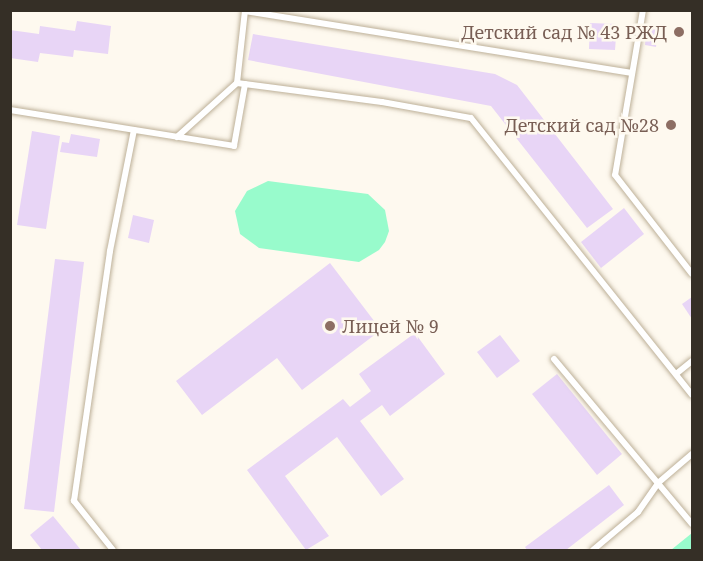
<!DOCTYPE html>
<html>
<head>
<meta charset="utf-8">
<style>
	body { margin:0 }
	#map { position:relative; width:703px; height:561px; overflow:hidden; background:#fef9ef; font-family:"Noto Serif",serif }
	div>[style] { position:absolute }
	.green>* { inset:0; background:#98fbcc }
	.building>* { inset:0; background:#e8d5f6 }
	.roads { filter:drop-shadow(0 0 2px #bdb098) drop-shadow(0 0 2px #bdb098) }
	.service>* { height:6px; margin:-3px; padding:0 3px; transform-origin:3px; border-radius:3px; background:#fff }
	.dots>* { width:16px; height:16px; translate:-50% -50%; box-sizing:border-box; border:3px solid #fef9ef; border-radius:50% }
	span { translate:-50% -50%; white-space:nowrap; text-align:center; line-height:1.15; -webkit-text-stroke:5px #fef9ef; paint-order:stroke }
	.education-label { font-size:18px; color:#785e54 }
	.right { translate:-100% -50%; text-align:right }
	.left { translate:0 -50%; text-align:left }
	.frame { position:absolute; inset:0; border:12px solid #352f26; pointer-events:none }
</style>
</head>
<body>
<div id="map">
	<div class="green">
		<div style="clip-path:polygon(268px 181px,368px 194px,385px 210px,389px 231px,385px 242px,379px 250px,359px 262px,259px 248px,240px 234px,235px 211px,247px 191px)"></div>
		<div style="clip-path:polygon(692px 533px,692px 550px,671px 550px)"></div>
	</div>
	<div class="building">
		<div style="clip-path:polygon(77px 21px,111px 26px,108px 54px,74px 50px,73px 57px,40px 53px,38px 62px,10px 58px,10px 30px,39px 34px,40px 26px,75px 31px)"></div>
		<div style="clip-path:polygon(590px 23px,617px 24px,615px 50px,589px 49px)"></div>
		<div style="clip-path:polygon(647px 24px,659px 25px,656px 47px,645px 45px)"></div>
		<div style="clip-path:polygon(253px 34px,495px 74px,517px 85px,613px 209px,587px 228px,491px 106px,248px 60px)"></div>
		<div style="clip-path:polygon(32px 131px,60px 136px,46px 229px,17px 225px)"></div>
		<div style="clip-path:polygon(71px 134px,100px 139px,97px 157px,60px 152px,62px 142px,69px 143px)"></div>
		<div style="clip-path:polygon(624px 208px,644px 234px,601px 268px,581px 242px)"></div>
		<div style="clip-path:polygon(133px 215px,154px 220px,149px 243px,128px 238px)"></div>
		<div style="clip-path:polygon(55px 259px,84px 262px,54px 512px,24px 509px)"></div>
		<div style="clip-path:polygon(330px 263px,381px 330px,302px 390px,277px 358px,202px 415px,176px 381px)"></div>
		<div style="clip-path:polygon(692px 297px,692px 319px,682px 304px)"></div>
		<div style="clip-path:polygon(415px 333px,445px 374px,390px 416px,382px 405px,360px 421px,404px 479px,381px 496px,337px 437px,285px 476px,329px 536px,306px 550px,247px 470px,343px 399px,350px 407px,371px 391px,359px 374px)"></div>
		<div style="clip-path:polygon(500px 335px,520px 361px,497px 378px,477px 352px)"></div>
		<div style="clip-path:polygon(557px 374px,622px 454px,597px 475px,532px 394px)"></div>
		<div style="clip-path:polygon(609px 485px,624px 505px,566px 550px,527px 550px,525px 547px)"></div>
		<div style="clip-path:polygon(53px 516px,81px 550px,42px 550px,30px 535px)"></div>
	</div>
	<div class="roads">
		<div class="service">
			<div style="left:643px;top:10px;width:167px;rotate:99.6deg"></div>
			<div style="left:615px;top:175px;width:125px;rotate:52.1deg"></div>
			<div style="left:237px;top:83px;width:146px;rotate:7.5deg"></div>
			<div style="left:382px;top:102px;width:90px;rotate:10.2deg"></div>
			<div style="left:471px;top:118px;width:354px;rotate:51.4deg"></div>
			<div style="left:10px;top:110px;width:227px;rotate:9.1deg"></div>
			<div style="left:234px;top:146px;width:63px;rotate:-79.9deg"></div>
			<div style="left:177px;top:137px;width:81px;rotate:-42deg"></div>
			<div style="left:237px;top:83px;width:72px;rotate:-83.7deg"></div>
			<div style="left:245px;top:11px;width:392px;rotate:9.1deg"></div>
			<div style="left:554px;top:359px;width:215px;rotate:50.1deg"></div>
			<div style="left:676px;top:374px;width:21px;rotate:-39deg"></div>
			<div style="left:113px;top:550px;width:63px;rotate:-128.5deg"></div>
			<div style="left:74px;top:501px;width:253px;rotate:-81.8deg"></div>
			<div style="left:110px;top:251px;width:123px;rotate:-78.8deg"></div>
			<div style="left:593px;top:550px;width:59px;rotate:-40.2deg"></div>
			<div style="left:638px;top:512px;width:35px;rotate:-55deg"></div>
			<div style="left:658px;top:483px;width:45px;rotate:-40.5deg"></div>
		</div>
	</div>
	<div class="dots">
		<div style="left:679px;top:32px;background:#8d6e63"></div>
		<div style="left:671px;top:125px;background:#8d6e63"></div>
		<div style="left:330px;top:326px;background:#8d6e63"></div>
	</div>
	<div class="education-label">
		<span class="right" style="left:667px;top:32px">Детский сад № 43 РЖД</span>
		<span class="right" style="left:659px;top:125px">Детский сад №28</span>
		<span class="left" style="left:342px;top:326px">Лицей № 9</span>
	</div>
	<div class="frame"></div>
</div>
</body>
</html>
